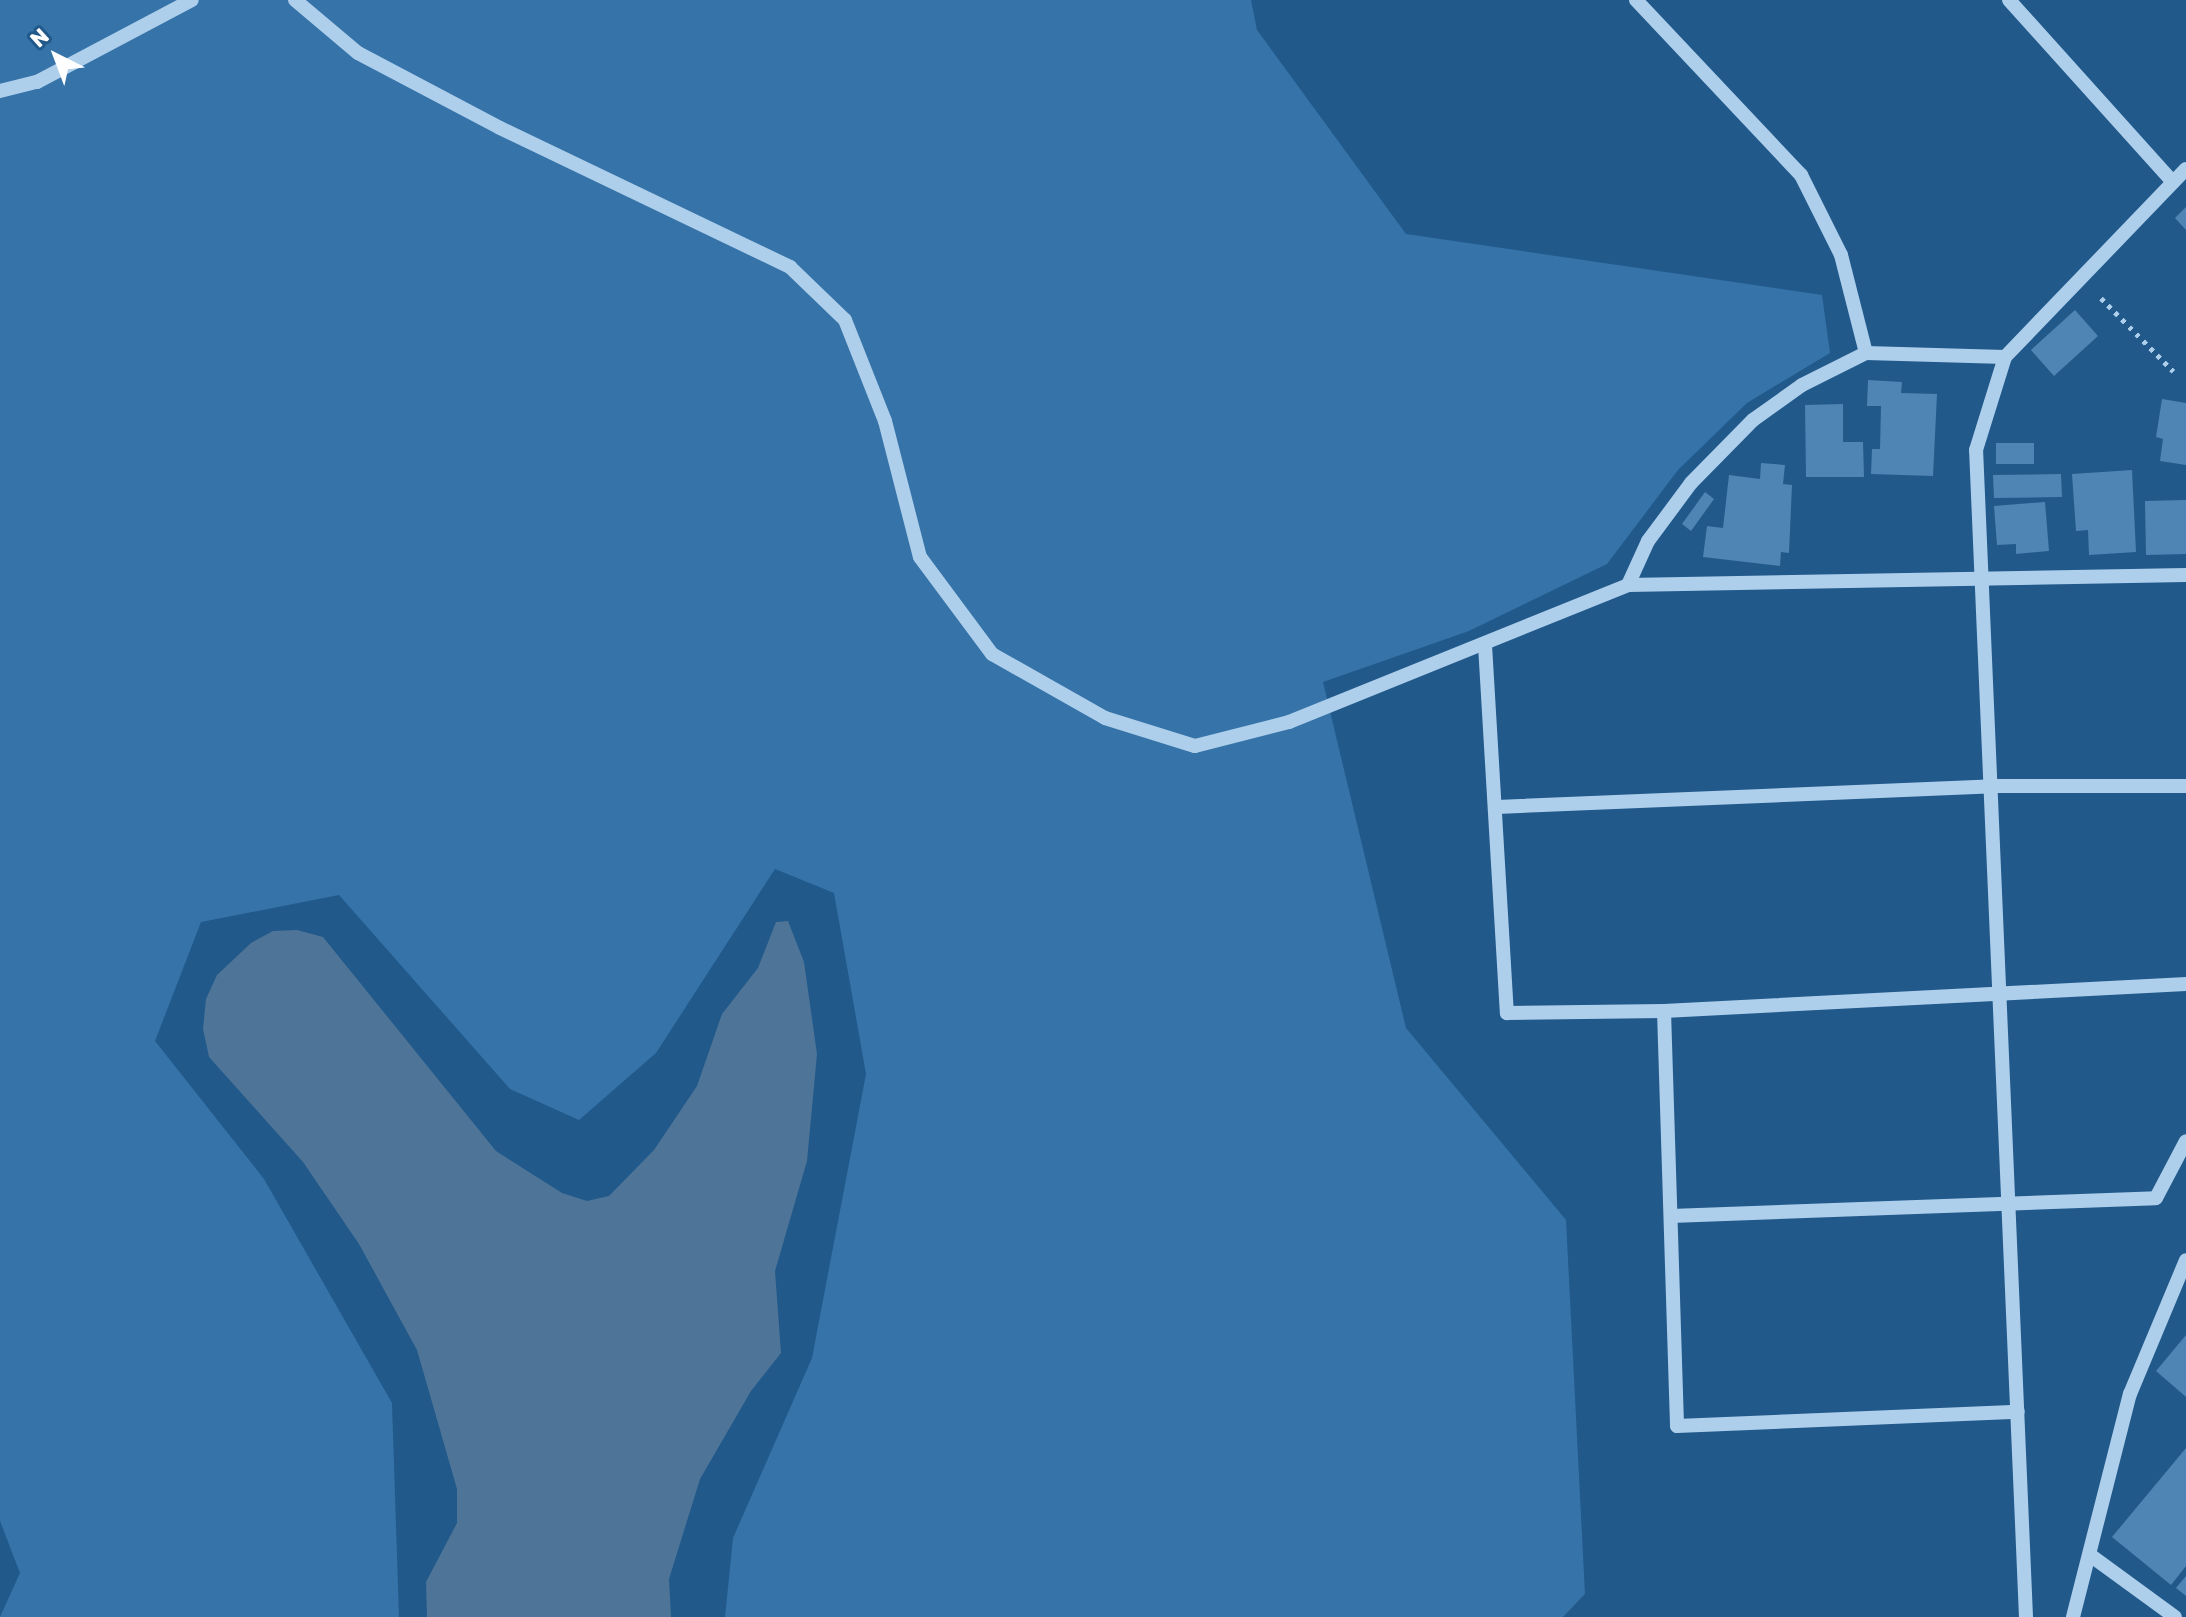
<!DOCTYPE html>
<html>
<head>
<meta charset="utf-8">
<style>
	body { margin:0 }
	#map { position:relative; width:2186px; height:1617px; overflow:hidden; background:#21598b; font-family:Rubik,sans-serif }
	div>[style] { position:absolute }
	.green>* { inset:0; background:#3573a8 }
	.water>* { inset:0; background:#4e7598 }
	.building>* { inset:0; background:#4e85b4 }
	.path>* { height:5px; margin-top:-2.5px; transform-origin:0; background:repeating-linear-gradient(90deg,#aecfeb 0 4px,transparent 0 10px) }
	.minor>* { height:14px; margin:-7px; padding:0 7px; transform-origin:7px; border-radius:7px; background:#aecfeb }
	span { translate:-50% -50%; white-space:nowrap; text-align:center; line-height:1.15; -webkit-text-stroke:6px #21598b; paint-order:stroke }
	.north { position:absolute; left:16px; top:16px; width:80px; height:80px; -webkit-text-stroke:6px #21598b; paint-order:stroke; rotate:318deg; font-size:22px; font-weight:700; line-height:32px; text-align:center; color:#fff }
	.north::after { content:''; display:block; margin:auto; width:28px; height:36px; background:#fff; clip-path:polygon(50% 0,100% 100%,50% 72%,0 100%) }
</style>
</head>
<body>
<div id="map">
	<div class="green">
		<div style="clip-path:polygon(0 0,1251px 0,1257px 30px,1406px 234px,1822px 295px,1830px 353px,1747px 403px,1678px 470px,1607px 564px,1469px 631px,1323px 682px,1406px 1028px,1566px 1220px,1585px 1594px,1563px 1617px,725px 1617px,733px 1538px,812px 1358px,866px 1074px,834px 893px,775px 869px,656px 1053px,579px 1120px,510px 1089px,339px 895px,201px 922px,155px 1041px,264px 1179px,392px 1403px,399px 1617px,0 1617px,20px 1573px,0 1521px)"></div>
	</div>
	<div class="water">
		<div style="clip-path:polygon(788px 921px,804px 962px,817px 1054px,807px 1161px,775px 1271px,781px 1353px,751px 1391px,700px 1479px,669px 1579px,671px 1617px,427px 1617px,426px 1582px,457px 1523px,457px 1489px,417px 1350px,359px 1244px,303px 1162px,209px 1057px,203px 1029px,206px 999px,217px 975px,251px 943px,273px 931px,297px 930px,323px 937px,496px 1151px,562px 1193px,587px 1201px,609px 1196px,654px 1150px,697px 1086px,722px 1014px,758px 968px,776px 922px)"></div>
	</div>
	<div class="building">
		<div style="clip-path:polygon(2186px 207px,2186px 230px,2175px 218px)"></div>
		<div style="clip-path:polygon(2075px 310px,2098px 336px,2054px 376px,2031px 350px)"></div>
		<div style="clip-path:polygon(1868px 380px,1902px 382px,1901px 393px,1937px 394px,1933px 476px,1871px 474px,1872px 449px,1880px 449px,1881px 406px,1867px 406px)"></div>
		<div style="clip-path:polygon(2162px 399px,2186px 403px,2186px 465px,2160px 461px,2163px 439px,2156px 437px)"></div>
		<div style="clip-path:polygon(1843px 404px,1843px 442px,1863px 442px,1864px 477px,1806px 477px,1805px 405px)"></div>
		<div style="clip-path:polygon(1996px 443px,2034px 443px,2034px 464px,1996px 464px)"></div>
		<div style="clip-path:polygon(1761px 463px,1785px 465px,1783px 484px,1792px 485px,1789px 553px,1781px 552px,1780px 566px,1703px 557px,1707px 526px,1723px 528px,1729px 475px,1760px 479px)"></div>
		<div style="clip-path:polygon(2132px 470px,2136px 552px,2089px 555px,2088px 530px,2076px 531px,2072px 474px)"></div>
		<div style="clip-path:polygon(2061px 474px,2062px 497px,1994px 498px,1993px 475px)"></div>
		<div style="clip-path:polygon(1705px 492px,1714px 499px,1691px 531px,1682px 524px)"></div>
		<div style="clip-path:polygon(2186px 500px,2186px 554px,2146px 555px,2145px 501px)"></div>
		<div style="clip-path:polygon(2045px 502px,2049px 551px,2016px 554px,2016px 544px,1997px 545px,1994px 506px)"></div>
		<div style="clip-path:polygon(2186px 1335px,2186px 1397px,2156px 1371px)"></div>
		<div style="clip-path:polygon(2186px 1448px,2186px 1566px,2171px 1585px,2112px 1537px)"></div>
		<div style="clip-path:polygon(2186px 1576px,2186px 1596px,2176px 1588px)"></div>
	</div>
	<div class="path">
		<div style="left:2101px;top:298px;width:103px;rotate:45.4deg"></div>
	</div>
	<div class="minor">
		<div style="left:295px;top:0;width:82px;rotate:40.1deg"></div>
		<div style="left:358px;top:53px;width:161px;rotate:27.8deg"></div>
		<div style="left:500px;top:128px;width:322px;rotate:25.6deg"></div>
		<div style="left:790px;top:267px;width:76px;rotate:43.9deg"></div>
		<div style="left:845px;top:320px;width:109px;rotate:68.4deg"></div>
		<div style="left:885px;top:421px;width:140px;rotate:75.6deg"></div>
		<div style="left:920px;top:557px;width:121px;rotate:53.4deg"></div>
		<div style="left:992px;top:654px;width:130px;rotate:29.5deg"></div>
		<div style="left:1105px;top:718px;width:94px;rotate:17.3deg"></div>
		<div style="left:1195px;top:746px;width:97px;rotate:-14.3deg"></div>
		<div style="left:1289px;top:722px;width:366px;rotate:-22deg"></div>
		<div style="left:1628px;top:585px;width:558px;rotate:-1.03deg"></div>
		<div style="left:1636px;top:0;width:241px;rotate:46.7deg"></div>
		<div style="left:1801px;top:175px;width:89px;rotate:63.4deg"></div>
		<div style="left:1841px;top:255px;width:101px;rotate:75.7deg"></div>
		<div style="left:1866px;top:353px;width:139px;rotate:1.6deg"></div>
		<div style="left:2009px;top:0;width:245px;rotate:48deg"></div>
		<div style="left:0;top:91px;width:38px;rotate:-14deg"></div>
		<div style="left:37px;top:82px;width:175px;rotate:-27.9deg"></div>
		<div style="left:1628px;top:585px;width:48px;rotate:-65.6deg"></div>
		<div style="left:1648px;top:541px;width:72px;rotate:-53.4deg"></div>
		<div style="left:1691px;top:483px;width:88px;rotate:-45.5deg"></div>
		<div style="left:1753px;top:420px;width:60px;rotate:-35.5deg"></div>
		<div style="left:1802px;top:385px;width:72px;rotate:-26.6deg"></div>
		<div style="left:1485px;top:645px;width:369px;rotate:86.6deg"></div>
		<div style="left:1507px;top:1013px;width:157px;rotate:-0.7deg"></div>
		<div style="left:1664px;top:1011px;width:523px;rotate:-2.96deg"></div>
		<div style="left:1497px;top:807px;width:491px;rotate:-2.4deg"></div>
		<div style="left:1988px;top:786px;width:198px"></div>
		<div style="left:1664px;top:1011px;width:415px;rotate:88.2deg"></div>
		<div style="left:1677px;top:1426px;width:341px;rotate:-2.4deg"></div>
		<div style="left:1671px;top:1216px;width:485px;rotate:-2.1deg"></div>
		<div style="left:2156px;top:1198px;width:64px;rotate:-62.2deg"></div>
		<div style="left:2090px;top:1555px;width:105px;rotate:36.1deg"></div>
		<div style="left:2026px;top:1617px;width:1168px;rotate:-92.45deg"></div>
		<div style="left:1976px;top:450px;width:97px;rotate:-72.7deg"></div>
		<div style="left:2005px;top:357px;width:261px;rotate:-46.1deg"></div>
		<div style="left:2073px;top:1617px;width:230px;rotate:-75.7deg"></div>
		<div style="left:2130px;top:1394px;width:145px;rotate:-67.3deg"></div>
	</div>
	<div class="north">N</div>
</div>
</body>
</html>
